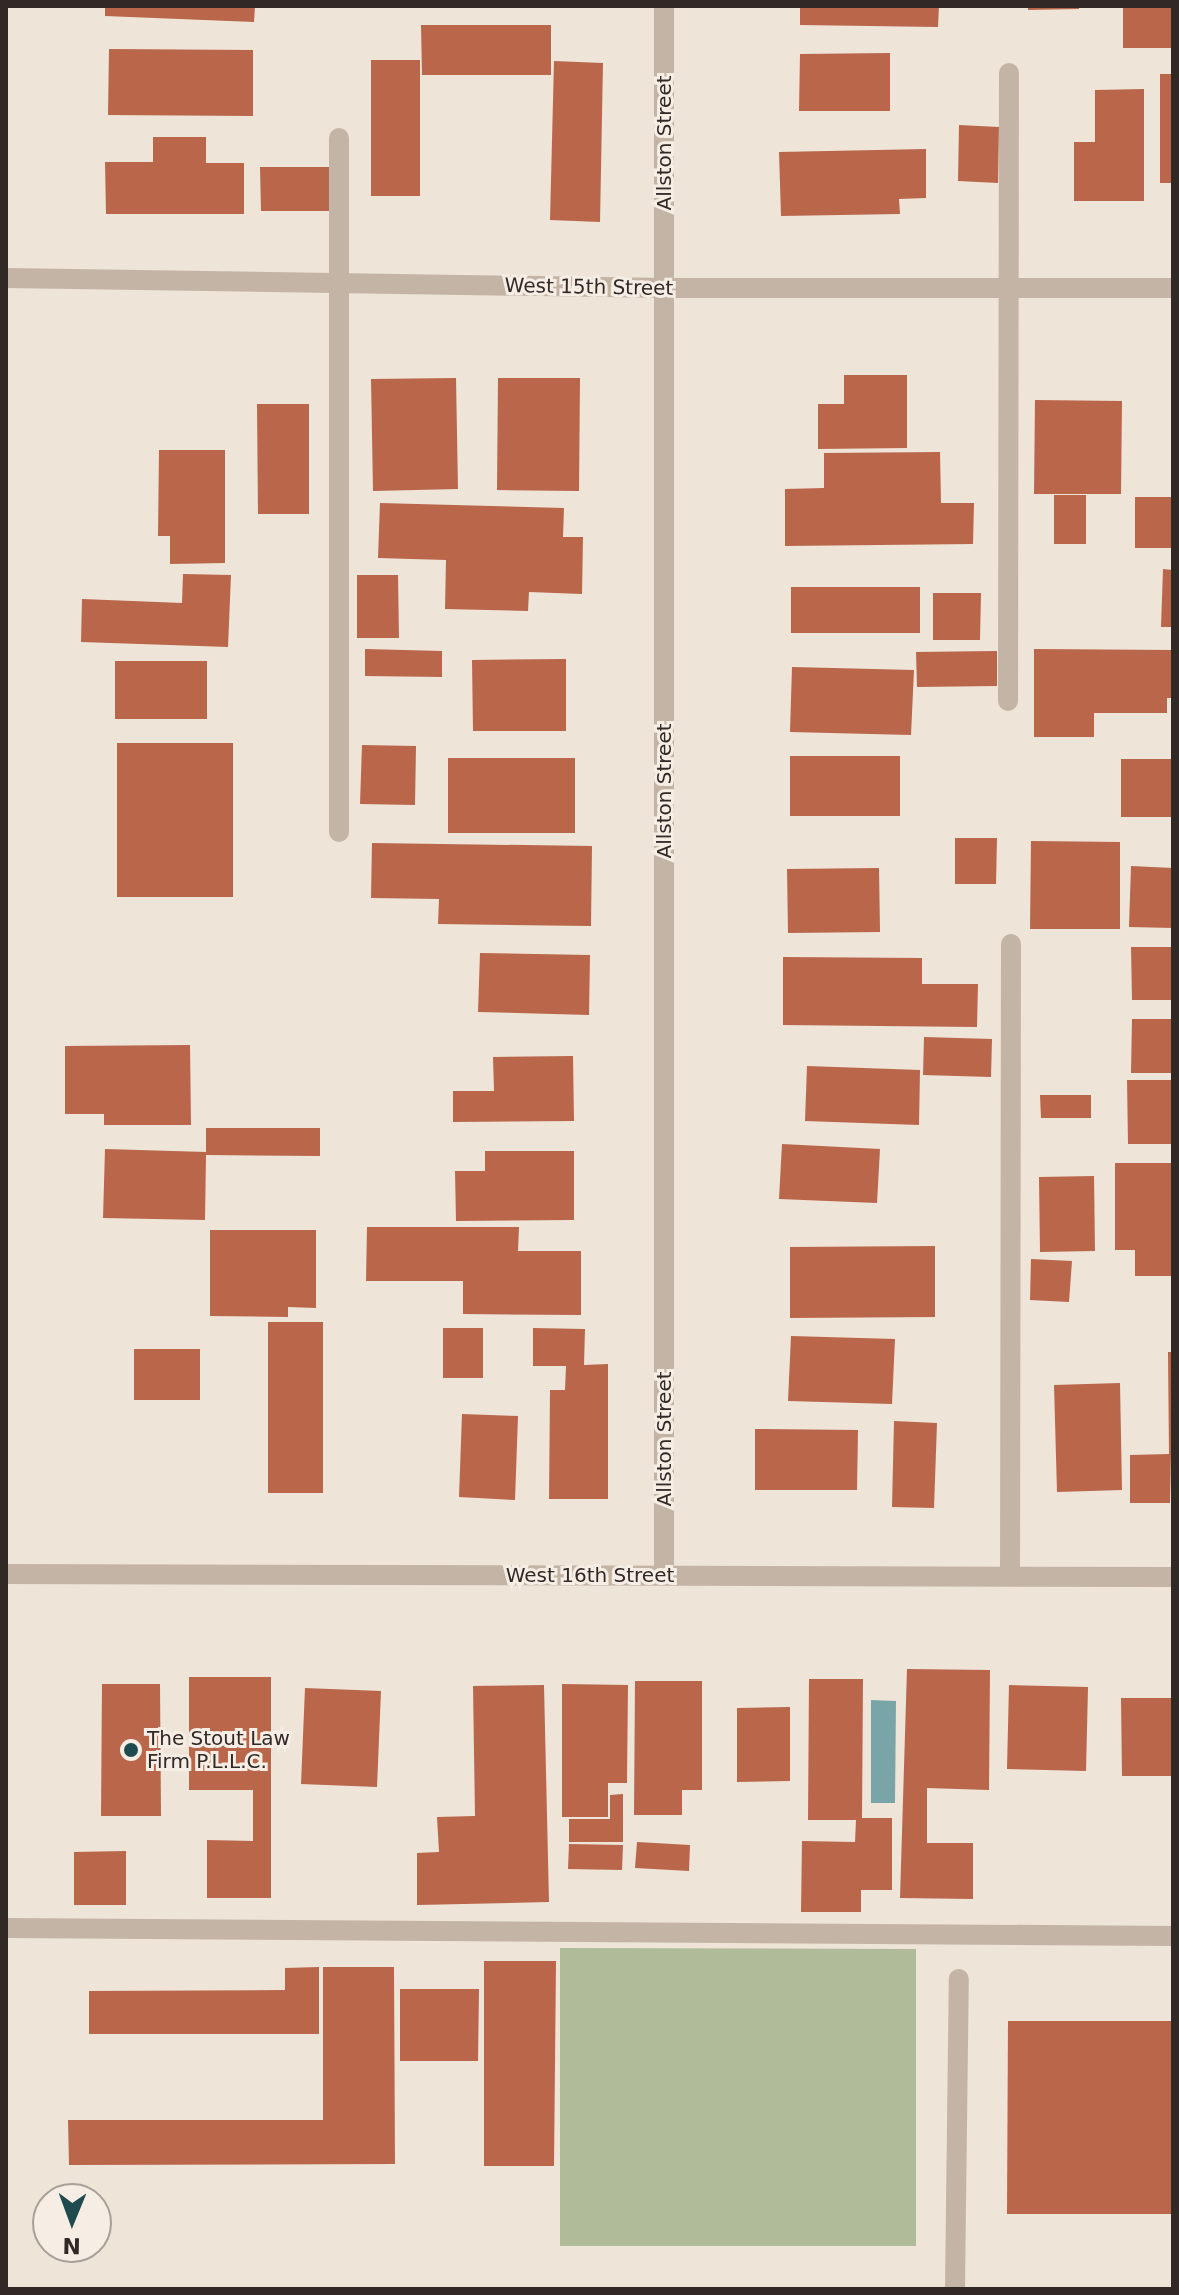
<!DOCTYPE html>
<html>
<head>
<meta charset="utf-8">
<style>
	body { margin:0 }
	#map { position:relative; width:1179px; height:2295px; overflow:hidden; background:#eee4d8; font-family:"DejaVu Sans",sans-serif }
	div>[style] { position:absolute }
	.green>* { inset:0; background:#b0bb9a }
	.water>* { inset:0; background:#7aa5a8 }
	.building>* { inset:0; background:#ba664a }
	.minor>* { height:20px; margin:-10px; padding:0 10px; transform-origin:10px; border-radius:10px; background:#c4b4a6 }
	.dots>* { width:22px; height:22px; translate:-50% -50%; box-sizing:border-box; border:4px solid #f6eee4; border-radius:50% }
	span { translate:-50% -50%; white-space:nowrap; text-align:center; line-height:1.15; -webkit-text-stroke:6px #f6eee4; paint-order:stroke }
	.street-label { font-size:20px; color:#312926 }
	.poi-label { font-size:20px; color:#312926 }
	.left { translate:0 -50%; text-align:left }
	.frame { position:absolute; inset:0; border:8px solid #312926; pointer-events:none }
	.north { position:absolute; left:32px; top:2183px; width:80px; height:80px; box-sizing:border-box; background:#f6eee4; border:2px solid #a79f98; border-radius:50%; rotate:181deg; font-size:22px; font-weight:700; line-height:32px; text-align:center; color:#312926 }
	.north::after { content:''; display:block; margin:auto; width:28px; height:36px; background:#204b4e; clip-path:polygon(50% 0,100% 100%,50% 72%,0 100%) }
</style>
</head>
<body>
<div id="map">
	<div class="green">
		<div style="clip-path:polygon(560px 1948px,916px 1949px,916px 2246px,560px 2246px)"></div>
	</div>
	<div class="water">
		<div style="clip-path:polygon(871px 1700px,896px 1701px,895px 1803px,871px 1803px)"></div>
	</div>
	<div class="building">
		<div style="clip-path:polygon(105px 6px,255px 6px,254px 22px,105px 16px)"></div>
		<div style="clip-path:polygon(800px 6px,939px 6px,938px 27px,800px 25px)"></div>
		<div style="clip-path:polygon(1028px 6px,1079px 6px,1079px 9px,1028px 10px)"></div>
		<div style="clip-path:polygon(1123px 6px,1173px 6px,1173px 48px,1123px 48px)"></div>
		<div style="clip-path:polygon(421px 25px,551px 25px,551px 75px,422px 75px)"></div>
		<div style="clip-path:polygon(109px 49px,253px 50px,253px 116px,108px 115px)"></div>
		<div style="clip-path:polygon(890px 53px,890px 111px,799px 111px,800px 54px)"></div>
		<div style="clip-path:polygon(371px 60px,420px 60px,420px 196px,371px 196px)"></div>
		<div style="clip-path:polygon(554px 61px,603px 63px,600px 222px,550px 220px)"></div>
		<div style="clip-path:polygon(1160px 74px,1173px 74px,1173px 183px,1160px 183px)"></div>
		<div style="clip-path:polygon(1144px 89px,1144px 201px,1074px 201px,1074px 142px,1095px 142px,1095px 90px)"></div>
		<div style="clip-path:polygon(959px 125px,999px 127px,998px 183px,958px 181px)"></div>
		<div style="clip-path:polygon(153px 137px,206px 137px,206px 163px,244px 163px,244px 214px,106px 214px,105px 162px,153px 162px)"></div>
		<div style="clip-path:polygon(926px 149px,926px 198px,899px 199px,900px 214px,781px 216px,779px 152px)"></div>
		<div style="clip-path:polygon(260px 167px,329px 167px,329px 211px,261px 211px)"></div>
		<div style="clip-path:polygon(844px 375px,907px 375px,907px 448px,818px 449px,818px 404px,844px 404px)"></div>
		<div style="clip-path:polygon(456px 378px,458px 489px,373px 491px,371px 379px)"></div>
		<div style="clip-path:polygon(498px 378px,580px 378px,579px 491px,497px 490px)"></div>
		<div style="clip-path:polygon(1035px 400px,1122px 401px,1121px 494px,1034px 494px)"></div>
		<div style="clip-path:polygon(257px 404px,309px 404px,309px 514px,258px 514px)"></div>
		<div style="clip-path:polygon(159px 450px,225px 450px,225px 563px,170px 564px,170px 536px,158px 536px)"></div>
		<div style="clip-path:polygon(940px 452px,941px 503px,974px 503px,973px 544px,785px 546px,785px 489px,824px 488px,824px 453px)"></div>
		<div style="clip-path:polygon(1054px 495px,1086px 495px,1086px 544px,1054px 544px)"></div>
		<div style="clip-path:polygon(1135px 497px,1173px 497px,1173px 548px,1135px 548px)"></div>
		<div style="clip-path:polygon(380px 503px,564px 508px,563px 537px,583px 537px,582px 594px,529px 592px,528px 611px,445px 609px,446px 560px,378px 558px)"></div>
		<div style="clip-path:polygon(1163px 569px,1173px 570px,1173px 627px,1161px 627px)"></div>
		<div style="clip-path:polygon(183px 574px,231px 575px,228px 647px,81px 642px,82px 599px,182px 603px)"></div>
		<div style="clip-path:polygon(357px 575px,398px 575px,399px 638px,357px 638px)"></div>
		<div style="clip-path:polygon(791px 587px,920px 587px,920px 633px,791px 633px)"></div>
		<div style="clip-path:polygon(933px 593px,981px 593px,980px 640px,933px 640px)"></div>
		<div style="clip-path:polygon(365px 649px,442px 651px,442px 677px,365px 676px)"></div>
		<div style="clip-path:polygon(1034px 649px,1173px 650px,1173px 698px,1167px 698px,1167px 713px,1094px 713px,1094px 737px,1034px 737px)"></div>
		<div style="clip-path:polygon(997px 651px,997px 686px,917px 687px,916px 652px)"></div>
		<div style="clip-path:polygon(566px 659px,566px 731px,473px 731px,472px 660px)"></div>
		<div style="clip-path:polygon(115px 661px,207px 661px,207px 719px,115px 719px)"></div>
		<div style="clip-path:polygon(792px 667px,914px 670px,911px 735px,790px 732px)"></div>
		<div style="clip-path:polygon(117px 743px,233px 743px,233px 897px,117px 897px)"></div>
		<div style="clip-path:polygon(362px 745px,416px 746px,415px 805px,360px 804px)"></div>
		<div style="clip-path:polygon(790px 756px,900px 756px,900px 816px,790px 816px)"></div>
		<div style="clip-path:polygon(448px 758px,575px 758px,575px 833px,448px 833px)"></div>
		<div style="clip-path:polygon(1121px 759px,1173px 759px,1173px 817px,1121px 817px)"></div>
		<div style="clip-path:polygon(955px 838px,997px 838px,996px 884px,955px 884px)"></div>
		<div style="clip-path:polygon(1031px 841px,1120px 842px,1120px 929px,1030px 929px)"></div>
		<div style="clip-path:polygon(372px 843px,592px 846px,591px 926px,438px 924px,439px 899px,371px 898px)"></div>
		<div style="clip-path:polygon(1131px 866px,1173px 868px,1173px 928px,1129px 927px)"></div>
		<div style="clip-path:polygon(879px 868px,880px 932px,788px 933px,787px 869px)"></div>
		<div style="clip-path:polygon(1131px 947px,1173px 947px,1173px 1000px,1132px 1000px)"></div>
		<div style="clip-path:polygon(480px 953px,590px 955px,589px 1015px,478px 1012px)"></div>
		<div style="clip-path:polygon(783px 957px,922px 958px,922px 984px,978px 984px,977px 1027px,783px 1025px)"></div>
		<div style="clip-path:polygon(1132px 1019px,1173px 1019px,1173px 1073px,1131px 1073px)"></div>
		<div style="clip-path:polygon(924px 1037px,992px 1039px,991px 1077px,923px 1075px)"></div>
		<div style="clip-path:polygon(190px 1045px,191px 1125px,104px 1125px,104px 1114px,65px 1114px,65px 1046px)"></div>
		<div style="clip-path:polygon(573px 1056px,574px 1121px,453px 1122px,453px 1091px,494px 1091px,493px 1057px)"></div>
		<div style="clip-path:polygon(807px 1066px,920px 1070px,919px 1125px,805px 1121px)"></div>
		<div style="clip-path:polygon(1127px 1080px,1173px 1080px,1173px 1144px,1128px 1144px)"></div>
		<div style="clip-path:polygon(1040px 1095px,1091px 1095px,1091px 1118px,1041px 1118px)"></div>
		<div style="clip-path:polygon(206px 1128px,320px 1128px,320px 1156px,206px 1155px,205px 1220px,103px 1218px,105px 1149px,206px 1152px)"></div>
		<div style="clip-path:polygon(782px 1144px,880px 1149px,877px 1203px,779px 1199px)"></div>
		<div style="clip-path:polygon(485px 1151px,574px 1151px,574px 1220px,456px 1221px,455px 1171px,485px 1171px)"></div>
		<div style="clip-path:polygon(1115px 1163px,1173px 1163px,1173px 1276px,1135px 1276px,1135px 1250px,1115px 1250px)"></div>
		<div style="clip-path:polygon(1094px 1176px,1095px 1251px,1040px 1252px,1039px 1177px)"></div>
		<div style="clip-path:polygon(367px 1227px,519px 1227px,518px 1251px,581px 1251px,581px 1315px,463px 1314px,463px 1281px,366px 1281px)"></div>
		<div style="clip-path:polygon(210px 1230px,316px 1230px,316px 1308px,288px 1307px,288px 1317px,210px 1316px)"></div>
		<div style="clip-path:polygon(935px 1246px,935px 1317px,790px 1318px,790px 1247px)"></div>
		<div style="clip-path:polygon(1031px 1259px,1072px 1261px,1069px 1302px,1030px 1300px)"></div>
		<div style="clip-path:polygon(268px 1322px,323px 1322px,323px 1493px,268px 1493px)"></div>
		<div style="clip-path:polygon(443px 1328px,483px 1328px,483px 1378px,443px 1378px)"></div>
		<div style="clip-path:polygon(533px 1328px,585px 1329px,584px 1365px,608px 1364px,608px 1499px,549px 1499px,550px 1390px,565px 1390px,566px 1366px,533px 1366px)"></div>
		<div style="clip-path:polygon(791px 1336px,895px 1339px,892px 1404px,788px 1401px)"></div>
		<div style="clip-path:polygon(134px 1349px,200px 1349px,200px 1400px,134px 1400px)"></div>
		<div style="clip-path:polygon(1168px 1352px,1173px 1352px,1170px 1503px,1130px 1503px,1130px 1455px,1169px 1454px)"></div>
		<div style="clip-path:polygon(1120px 1383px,1122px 1490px,1057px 1492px,1054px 1385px)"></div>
		<div style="clip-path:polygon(462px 1414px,518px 1416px,515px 1500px,459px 1497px)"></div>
		<div style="clip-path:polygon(894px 1421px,937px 1423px,934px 1508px,892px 1507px)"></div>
		<div style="clip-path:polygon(755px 1429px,858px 1430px,857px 1490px,755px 1490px)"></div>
		<div style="clip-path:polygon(907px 1669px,990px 1670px,989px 1790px,927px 1788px,927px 1843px,973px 1843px,973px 1899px,900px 1898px)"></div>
		<div style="clip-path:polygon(189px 1677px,271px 1677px,271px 1898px,207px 1898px,207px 1840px,253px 1841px,253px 1790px,189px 1790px)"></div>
		<div style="clip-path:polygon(809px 1679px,863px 1679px,862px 1818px,892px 1818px,892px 1890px,861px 1890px,861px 1912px,801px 1912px,802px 1841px,855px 1842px,856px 1820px,808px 1820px)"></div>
		<div style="clip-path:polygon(635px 1681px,702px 1681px,702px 1790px,682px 1790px,682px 1815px,634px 1815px)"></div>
		<div style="clip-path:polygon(102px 1684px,160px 1684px,161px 1816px,101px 1816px)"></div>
		<div style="clip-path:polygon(562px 1684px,628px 1685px,627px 1783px,608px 1783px,608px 1817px,562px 1817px)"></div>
		<div style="clip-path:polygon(544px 1685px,549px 1902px,417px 1905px,417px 1853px,439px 1852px,437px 1817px,475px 1816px,473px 1686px)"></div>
		<div style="clip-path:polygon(1009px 1685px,1088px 1687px,1086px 1771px,1007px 1769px)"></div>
		<div style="clip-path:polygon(305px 1688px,381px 1691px,377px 1787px,301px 1784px)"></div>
		<div style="clip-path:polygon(1121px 1698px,1173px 1698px,1173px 1776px,1122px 1776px)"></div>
		<div style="clip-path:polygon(790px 1707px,790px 1781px,737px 1782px,737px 1708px)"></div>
		<div style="clip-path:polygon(623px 1794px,623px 1842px,569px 1842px,569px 1819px,610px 1819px,610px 1795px)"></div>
		<div style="clip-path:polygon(637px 1842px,690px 1845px,689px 1871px,635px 1868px)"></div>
		<div style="clip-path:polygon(569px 1844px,623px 1845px,622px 1870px,568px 1869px)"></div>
		<div style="clip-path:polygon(126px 1851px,126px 1905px,74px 1905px,74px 1852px)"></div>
		<div style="clip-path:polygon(484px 1961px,556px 1961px,554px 2166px,484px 2166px)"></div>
		<div style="clip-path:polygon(319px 1967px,319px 2034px,89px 2034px,89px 1991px,285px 1990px,285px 1968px)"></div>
		<div style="clip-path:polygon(323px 1967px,394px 1967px,395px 2164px,69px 2165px,68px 2120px,323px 2120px)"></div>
		<div style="clip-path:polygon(400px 1989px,479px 1989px,478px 2061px,400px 2061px)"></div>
		<div style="clip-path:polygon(1008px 2021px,1173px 2021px,1173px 2214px,1007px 2214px)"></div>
	</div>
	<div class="minor">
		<div style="left:339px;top:138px;width:694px;rotate:90deg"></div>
		<div style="left:6px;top:278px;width:658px;rotate:0.87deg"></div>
		<div style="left:664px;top:288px;width:509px"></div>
		<div style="left:1008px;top:701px;width:628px;rotate:-89.91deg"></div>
		<div style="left:6px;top:1574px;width:1167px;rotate:0.15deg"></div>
		<div style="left:664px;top:1575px;width:1569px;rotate:-90deg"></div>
		<div style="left:1010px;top:1576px;width:632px;rotate:-89.91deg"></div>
		<div style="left:6px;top:1928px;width:1167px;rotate:0.39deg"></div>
		<div style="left:955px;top:2289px;width:310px;rotate:-89.3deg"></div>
	</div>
	<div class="dots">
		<div style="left:131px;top:1750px;background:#204b4e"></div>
	</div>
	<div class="street-label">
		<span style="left:664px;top:143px;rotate:-90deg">Allston Street</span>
		<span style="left:589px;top:287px;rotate:1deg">West 15th Street</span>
		<span style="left:664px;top:791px;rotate:-90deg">Allston Street</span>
		<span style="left:664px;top:1439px;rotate:-90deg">Allston Street</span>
		<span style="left:590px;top:1575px">West 16th Street</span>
	</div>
	<div class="poi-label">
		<span class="left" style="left:147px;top:1750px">The Stout Law<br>Firm P.L.L.C.</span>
	</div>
	<div class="frame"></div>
	<div class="north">N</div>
</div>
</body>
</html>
